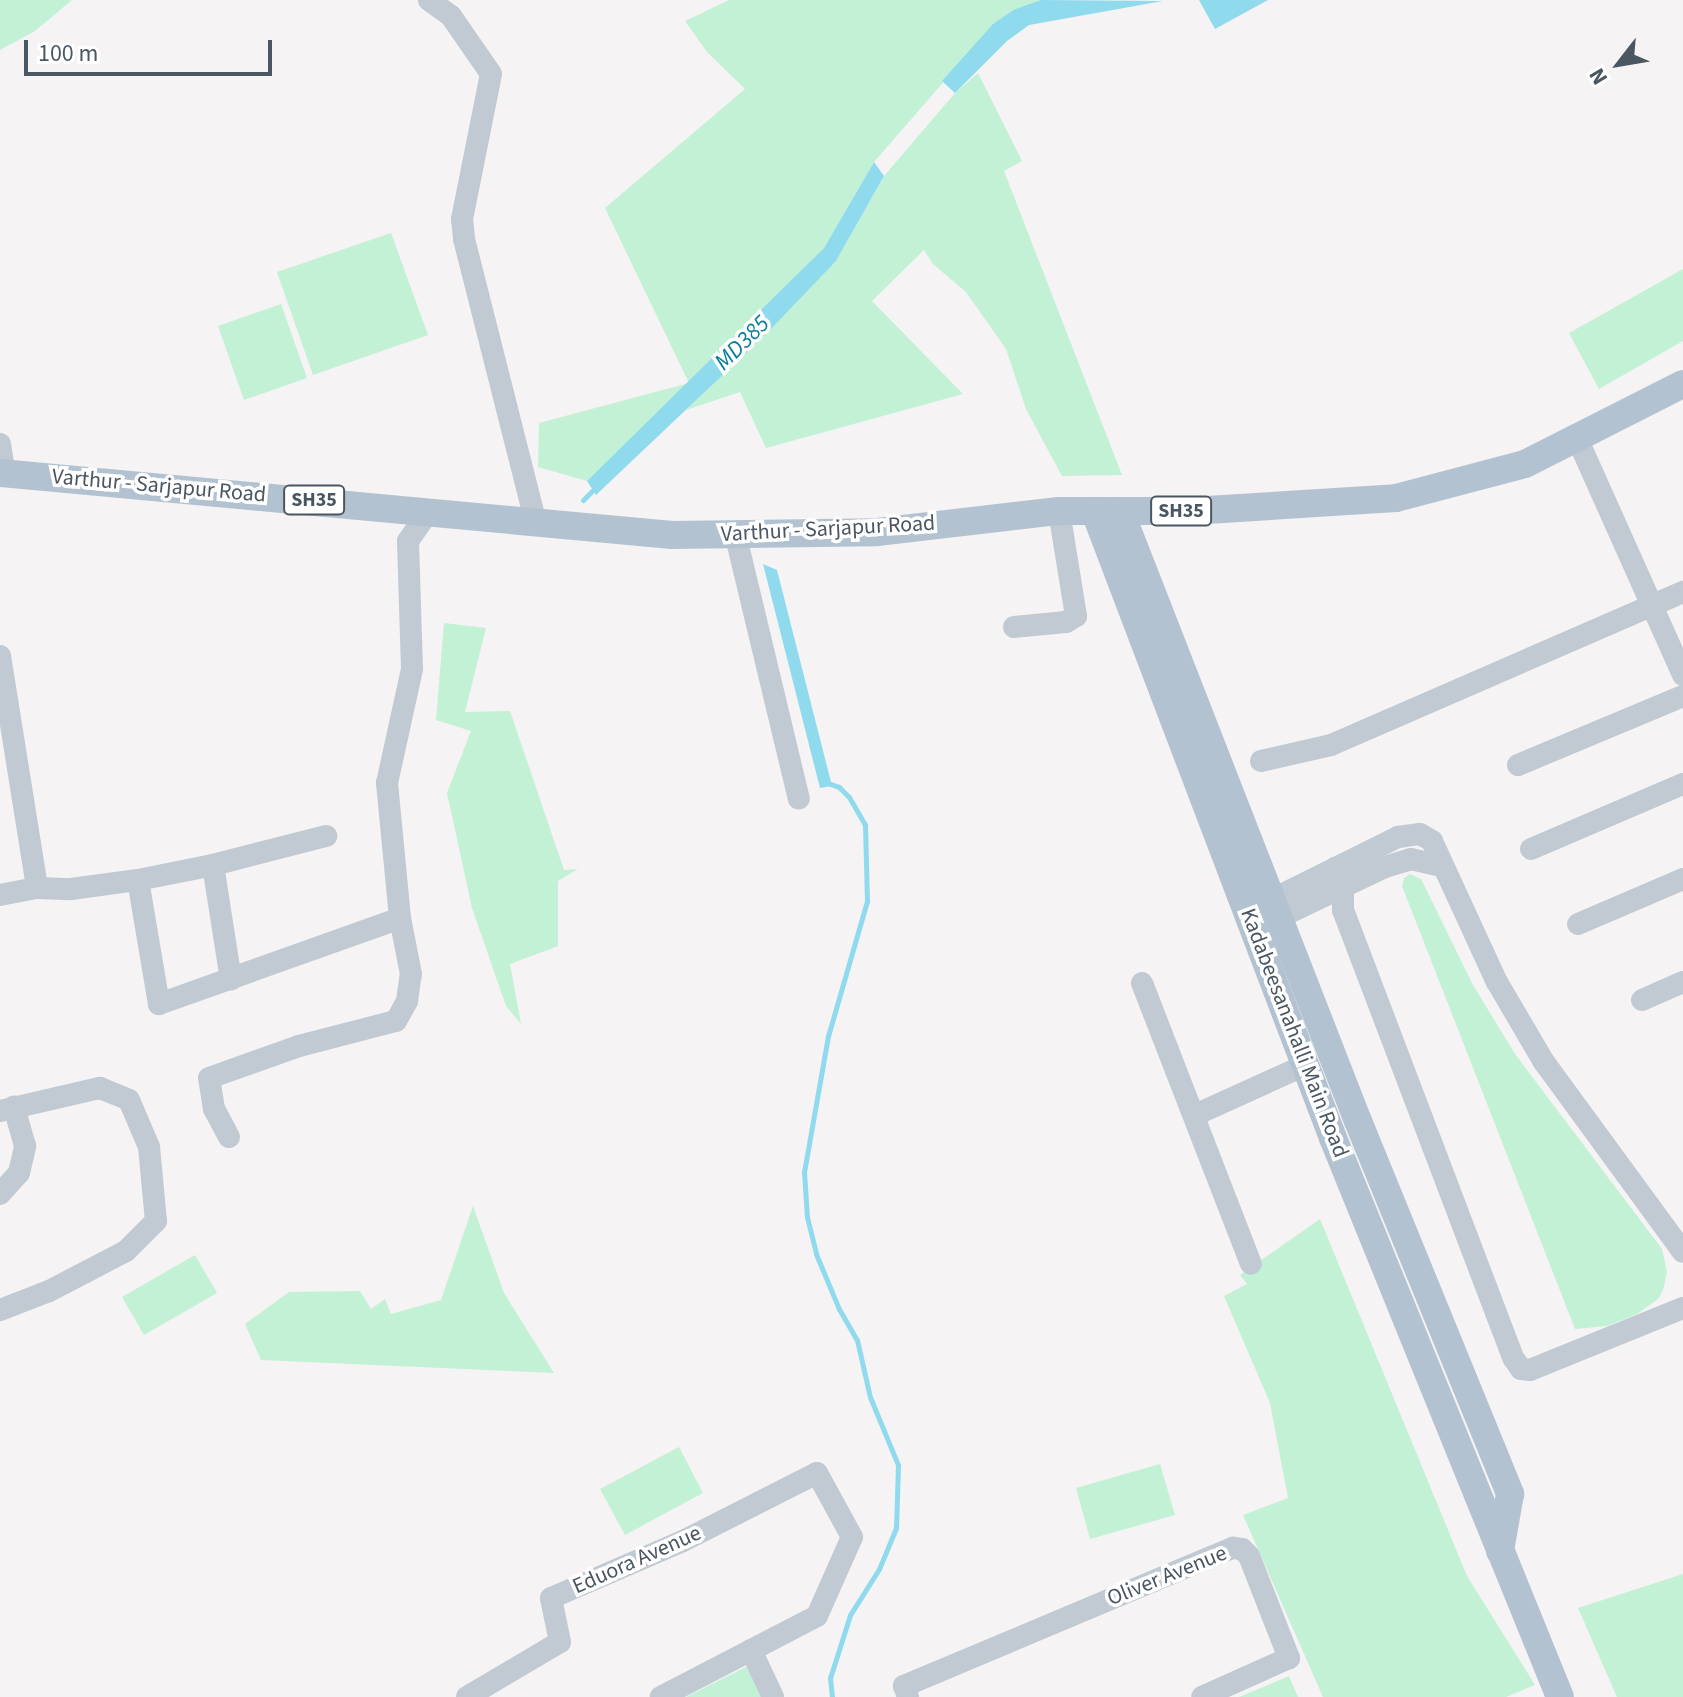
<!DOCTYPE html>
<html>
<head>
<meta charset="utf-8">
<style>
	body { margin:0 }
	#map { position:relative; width:1683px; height:1697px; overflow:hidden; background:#f5f3f3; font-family:"Source Sans 3",sans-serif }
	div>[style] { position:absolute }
	.green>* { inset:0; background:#c3f1d5 }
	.water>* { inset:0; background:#90daee }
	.stream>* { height:5px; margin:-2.5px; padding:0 2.5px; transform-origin:2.5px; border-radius:2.5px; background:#90daee }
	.minor>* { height:22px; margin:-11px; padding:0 11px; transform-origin:11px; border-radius:11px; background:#c1cad2 }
	.major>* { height:28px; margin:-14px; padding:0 14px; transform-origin:14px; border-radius:14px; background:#b3c2d1 }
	span { translate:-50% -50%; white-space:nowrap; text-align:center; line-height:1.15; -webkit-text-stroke:7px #fff; paint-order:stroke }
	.shield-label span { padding:2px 6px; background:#fff; border:2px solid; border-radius:6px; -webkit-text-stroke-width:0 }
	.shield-label { font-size:20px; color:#4a5661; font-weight:700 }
	.street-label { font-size:22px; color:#4a5661 }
	.water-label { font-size:24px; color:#0c7c9b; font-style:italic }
	.north { position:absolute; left:1579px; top:24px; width:80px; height:80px; -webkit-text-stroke:6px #fff; paint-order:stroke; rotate:239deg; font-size:22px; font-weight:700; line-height:32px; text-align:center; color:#4a5661 }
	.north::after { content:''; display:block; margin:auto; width:28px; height:36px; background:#4a5661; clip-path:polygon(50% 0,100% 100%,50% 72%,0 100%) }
	.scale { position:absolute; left:24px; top:40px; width:248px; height:36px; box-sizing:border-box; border:4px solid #4a5661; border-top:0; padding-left:10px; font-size:24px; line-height:28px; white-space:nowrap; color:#4a5661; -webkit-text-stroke:6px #fff; paint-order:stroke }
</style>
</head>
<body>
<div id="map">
	<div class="green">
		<div style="clip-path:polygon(0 0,72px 0,35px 31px,0 50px)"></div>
		<div style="clip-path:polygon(729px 0,1041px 0,1015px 9px,993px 25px,874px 162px,824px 248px,689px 384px,587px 481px,538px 467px,539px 423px,689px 383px,605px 208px,745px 89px,707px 52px,685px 21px)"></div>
		<div style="clip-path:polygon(978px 73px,1022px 161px,1004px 171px,1122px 475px,1062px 476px,1026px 409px,1006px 349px,966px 292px,933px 264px,924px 250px,872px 301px,963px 394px,766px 448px,740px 392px,686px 410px,836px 261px,884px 176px,955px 93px)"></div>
		<div style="clip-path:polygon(391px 233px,428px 335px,313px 375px,277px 272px)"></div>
		<div style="clip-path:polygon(1683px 269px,1683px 341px,1599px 389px,1569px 333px)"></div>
		<div style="clip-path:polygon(281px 304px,307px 378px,244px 400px,218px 326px)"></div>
		<div style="clip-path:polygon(444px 623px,486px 628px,465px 712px,510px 711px,564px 870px,578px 869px,558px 881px,558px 946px,510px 964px,521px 1024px,506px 1006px,472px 908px,447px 793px,471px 731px,436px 720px)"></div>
		<div style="clip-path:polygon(1410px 874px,1421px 879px,1473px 985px,1515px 1054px,1662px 1249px,1667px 1272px,1663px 1290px,1658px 1299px,1637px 1314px,1607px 1326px,1575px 1329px,1402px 886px,1404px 878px)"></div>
		<div style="clip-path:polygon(473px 1206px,504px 1293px,554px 1373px,261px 1360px,245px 1324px,289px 1292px,360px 1291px,371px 1309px,385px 1299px,391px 1314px,441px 1300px)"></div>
		<div style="clip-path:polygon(1320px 1219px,1467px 1576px,1535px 1685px,1506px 1697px,1323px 1697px,1243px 1515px,1288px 1498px,1270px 1403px,1224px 1296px,1247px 1284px,1240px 1275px)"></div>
		<div style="clip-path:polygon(195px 1255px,217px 1293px,144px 1335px,122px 1297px)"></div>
		<div style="clip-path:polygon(679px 1447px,703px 1493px,625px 1535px,600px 1489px)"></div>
		<div style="clip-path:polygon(1160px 1464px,1175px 1515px,1090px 1539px,1076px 1488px)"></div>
		<div style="clip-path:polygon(1683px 1574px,1683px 1697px,1617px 1697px,1578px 1608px)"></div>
		<div style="clip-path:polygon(748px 1666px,764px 1697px,686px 1697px)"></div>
		<div style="clip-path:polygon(1289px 1676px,1298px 1697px,1239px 1697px)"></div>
	</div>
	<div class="water">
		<div style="clip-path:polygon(1041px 0,1163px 1px,1029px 25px,1007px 41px,955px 93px,942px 81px,993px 24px,1015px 9px)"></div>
		<div style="clip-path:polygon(1199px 0,1268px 0,1215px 29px)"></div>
		<div style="clip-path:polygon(874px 162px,884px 176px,836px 261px,768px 332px,596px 495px,587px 481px,824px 248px)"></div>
		<div style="clip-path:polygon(763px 564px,777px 570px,832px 786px,820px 788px)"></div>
	</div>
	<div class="stream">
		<div style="left:583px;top:500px;width:17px;rotate:-45deg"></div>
		<div style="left:828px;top:783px;width:12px;rotate:20deg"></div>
		<div style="left:839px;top:787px;width:14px;rotate:45deg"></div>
		<div style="left:849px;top:797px;width:32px;rotate:60deg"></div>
		<div style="left:865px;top:825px;width:76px;rotate:88.5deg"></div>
		<div style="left:867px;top:901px;width:141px;rotate:106.1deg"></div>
		<div style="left:828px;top:1036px;width:138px;rotate:100deg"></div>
		<div style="left:804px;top:1172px;width:45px;rotate:86.2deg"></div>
		<div style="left:807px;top:1217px;width:38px;rotate:76deg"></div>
		<div style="left:816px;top:1254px;width:60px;rotate:67.3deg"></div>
		<div style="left:839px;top:1309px;width:36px;rotate:60deg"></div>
		<div style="left:857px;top:1340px;width:58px;rotate:77.2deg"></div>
		<div style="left:870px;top:1397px;width:74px;rotate:67.6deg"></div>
		<div style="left:898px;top:1465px;width:63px;rotate:91.8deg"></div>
		<div style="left:896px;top:1528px;width:44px;rotate:112.5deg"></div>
		<div style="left:879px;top:1569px;width:54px;rotate:122.2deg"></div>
		<div style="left:850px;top:1615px;width:66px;rotate:107.6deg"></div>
		<div style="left:830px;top:1678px;width:19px;rotate:84deg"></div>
	</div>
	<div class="minor">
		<div style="left:429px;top:0;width:27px;rotate:36deg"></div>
		<div style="left:451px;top:16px;width:70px;rotate:55.4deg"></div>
		<div style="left:491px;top:74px;width:148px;rotate:101.3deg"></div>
		<div style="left:462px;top:219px;width:20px;rotate:84deg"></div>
		<div style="left:464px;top:239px;width:293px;rotate:75.8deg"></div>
		<div style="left:1577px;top:438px;width:260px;rotate:65.9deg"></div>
		<div style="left:0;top:444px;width:30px;rotate:81deg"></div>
		<div style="left:736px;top:537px;width:269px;rotate:76.5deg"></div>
		<div style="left:1014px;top:627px;width:52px;rotate:-5.5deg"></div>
		<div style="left:1066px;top:622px;width:12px;rotate:-31deg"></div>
		<div style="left:1076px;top:616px;width:106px;rotate:-99.2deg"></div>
		<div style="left:0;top:656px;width:235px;rotate:80.9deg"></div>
		<div style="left:1261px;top:761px;width:72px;rotate:-12.9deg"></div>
		<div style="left:1331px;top:745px;width:384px;rotate:-23.5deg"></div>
		<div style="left:1518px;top:765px;width:179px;rotate:-22.7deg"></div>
		<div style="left:1531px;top:849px;width:165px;rotate:-23.2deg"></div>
		<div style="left:213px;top:865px;width:116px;rotate:81.1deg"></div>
		<div style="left:1335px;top:868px;width:21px;rotate:67deg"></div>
		<div style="left:1343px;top:887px;width:23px;rotate:90deg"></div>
		<div style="left:1343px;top:910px;width:480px;rotate:69.2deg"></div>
		<div style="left:1514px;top:1359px;width:12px;rotate:55deg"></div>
		<div style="left:1521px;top:1369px;width:9px;rotate:6deg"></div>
		<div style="left:1530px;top:1370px;width:165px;rotate:-22.1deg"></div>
		<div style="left:138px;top:880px;width:126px;rotate:80.4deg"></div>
		<div style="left:159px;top:1004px;width:256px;rotate:-19.6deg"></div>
		<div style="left:400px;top:918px;width:136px;rotate:-95.5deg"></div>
		<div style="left:387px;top:783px;width:117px;rotate:-77.6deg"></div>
		<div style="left:412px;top:669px;width:128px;rotate:-91.8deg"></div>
		<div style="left:408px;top:541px;width:35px;rotate:-55deg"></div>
		<div style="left:0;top:895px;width:38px;rotate:-11deg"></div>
		<div style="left:37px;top:888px;width:34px;rotate:2deg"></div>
		<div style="left:71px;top:889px;width:68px;rotate:-7.7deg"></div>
		<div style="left:138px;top:880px;width:76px;rotate:-11.3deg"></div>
		<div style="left:213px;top:865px;width:117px;rotate:-14.4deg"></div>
		<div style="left:1273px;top:899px;width:140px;rotate:-26.4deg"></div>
		<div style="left:1398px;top:837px;width:22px;rotate:-8deg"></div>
		<div style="left:1420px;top:834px;width:14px;rotate:30deg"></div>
		<div style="left:1432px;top:841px;width:155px;rotate:65.3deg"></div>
		<div style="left:1497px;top:982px;width:93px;rotate:59.6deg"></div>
		<div style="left:1544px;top:1062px;width:235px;rotate:53.8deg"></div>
		<div style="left:1280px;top:917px;width:116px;rotate:-25.5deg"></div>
		<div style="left:1385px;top:867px;width:27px;rotate:-17deg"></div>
		<div style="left:1411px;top:859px;width:32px;rotate:13deg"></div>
		<div style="left:1578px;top:924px;width:114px;rotate:-23.2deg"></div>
		<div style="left:1142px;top:983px;width:301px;rotate:68.8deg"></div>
		<div style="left:1642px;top:1000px;width:45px;rotate:-23.7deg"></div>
		<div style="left:0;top:1111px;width:103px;rotate:-13deg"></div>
		<div style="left:100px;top:1088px;width:31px;rotate:22deg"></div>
		<div style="left:129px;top:1100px;width:51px;rotate:66.9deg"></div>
		<div style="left:149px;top:1147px;width:74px;rotate:84.6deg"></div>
		<div style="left:156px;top:1221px;width:42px;rotate:135deg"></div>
		<div style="left:126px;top:1251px;width:87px;rotate:152.5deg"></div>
		<div style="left:49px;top:1291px;width:53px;rotate:158.8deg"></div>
		<div style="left:1195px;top:1115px;width:121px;rotate:-24.4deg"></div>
		<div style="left:229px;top:1137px;width:32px;rotate:-118deg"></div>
		<div style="left:214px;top:1109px;width:31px;rotate:-99deg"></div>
		<div style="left:209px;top:1078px;width:96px;rotate:-19.6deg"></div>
		<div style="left:299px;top:1046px;width:100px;rotate:-14.5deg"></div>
		<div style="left:396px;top:1021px;width:23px;rotate:-61deg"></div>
		<div style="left:407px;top:1001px;width:27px;rotate:-82deg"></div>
		<div style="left:411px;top:974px;width:57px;rotate:-101.1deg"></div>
		<div style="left:0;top:1194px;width:28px;rotate:-48deg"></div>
		<div style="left:19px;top:1173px;width:28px;rotate:-77deg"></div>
		<div style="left:25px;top:1146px;width:41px;rotate:-105.8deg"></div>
		<div style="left:751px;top:1650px;width:52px;rotate:64.9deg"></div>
		<div style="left:467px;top:1697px;width:108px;rotate:-30.6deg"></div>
		<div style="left:560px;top:1642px;width:45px;rotate:-101.6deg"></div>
		<div style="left:551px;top:1598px;width:144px;rotate:-23.4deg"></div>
		<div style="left:683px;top:1541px;width:150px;rotate:-26.9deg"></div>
		<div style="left:817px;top:1473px;width:73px;rotate:61.3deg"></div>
		<div style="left:852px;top:1537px;width:86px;rotate:113.9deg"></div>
		<div style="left:817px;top:1616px;width:176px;rotate:152.6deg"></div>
		<div style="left:908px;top:1697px;width:12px;rotate:-110deg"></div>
		<div style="left:904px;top:1686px;width:357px;rotate:-22.8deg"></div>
		<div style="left:1233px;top:1548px;width:9px;rotate:6deg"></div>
		<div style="left:1242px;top:1549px;width:10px;rotate:45deg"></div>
		<div style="left:1249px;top:1556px;width:110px;rotate:68.6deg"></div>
		<div style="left:1289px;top:1658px;width:95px;rotate:155.9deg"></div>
	</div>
	<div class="major">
		<div style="left:0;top:473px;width:675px;rotate:5.27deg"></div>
		<div style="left:672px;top:535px;width:205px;rotate:-0.8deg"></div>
		<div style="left:877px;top:532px;width:183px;rotate:-6.6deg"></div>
		<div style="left:1059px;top:511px;width:132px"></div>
		<div style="left:1191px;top:511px;width:205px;rotate:-3.6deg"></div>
		<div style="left:1396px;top:498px;width:133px;rotate:-14.8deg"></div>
		<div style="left:1525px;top:464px;width:177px;rotate:-26.9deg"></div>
		<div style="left:1120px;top:511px;width:655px;rotate:68.69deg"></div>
		<div style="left:1358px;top:1121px;width:403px;rotate:67.8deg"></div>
		<div style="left:1510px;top:1494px;width:58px;rotate:100deg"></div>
		<div style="left:1095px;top:512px;width:670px;rotate:69.18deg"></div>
		<div style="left:1333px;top:1138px;width:603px;rotate:67.9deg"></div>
	</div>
	<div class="shield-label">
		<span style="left:314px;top:500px">SH35</span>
		<span style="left:1181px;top:511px">SH35</span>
	</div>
	<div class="street-label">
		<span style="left:159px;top:486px;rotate:5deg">Varthur - Sarjapur Road</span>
		<span style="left:828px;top:529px;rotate:-3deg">Varthur - Sarjapur Road</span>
		<span style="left:1294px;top:1033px;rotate:69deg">Kadabeesanahalli Main Road</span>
		<span style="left:637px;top:1560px;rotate:-24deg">Eduora Avenue</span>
		<span style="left:1167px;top:1576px;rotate:-22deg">Oliver Avenue</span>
	</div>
	<div class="water-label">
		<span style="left:742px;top:343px;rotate:-45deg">MD385</span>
	</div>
	<div class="north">N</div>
	<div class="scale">100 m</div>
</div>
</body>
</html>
